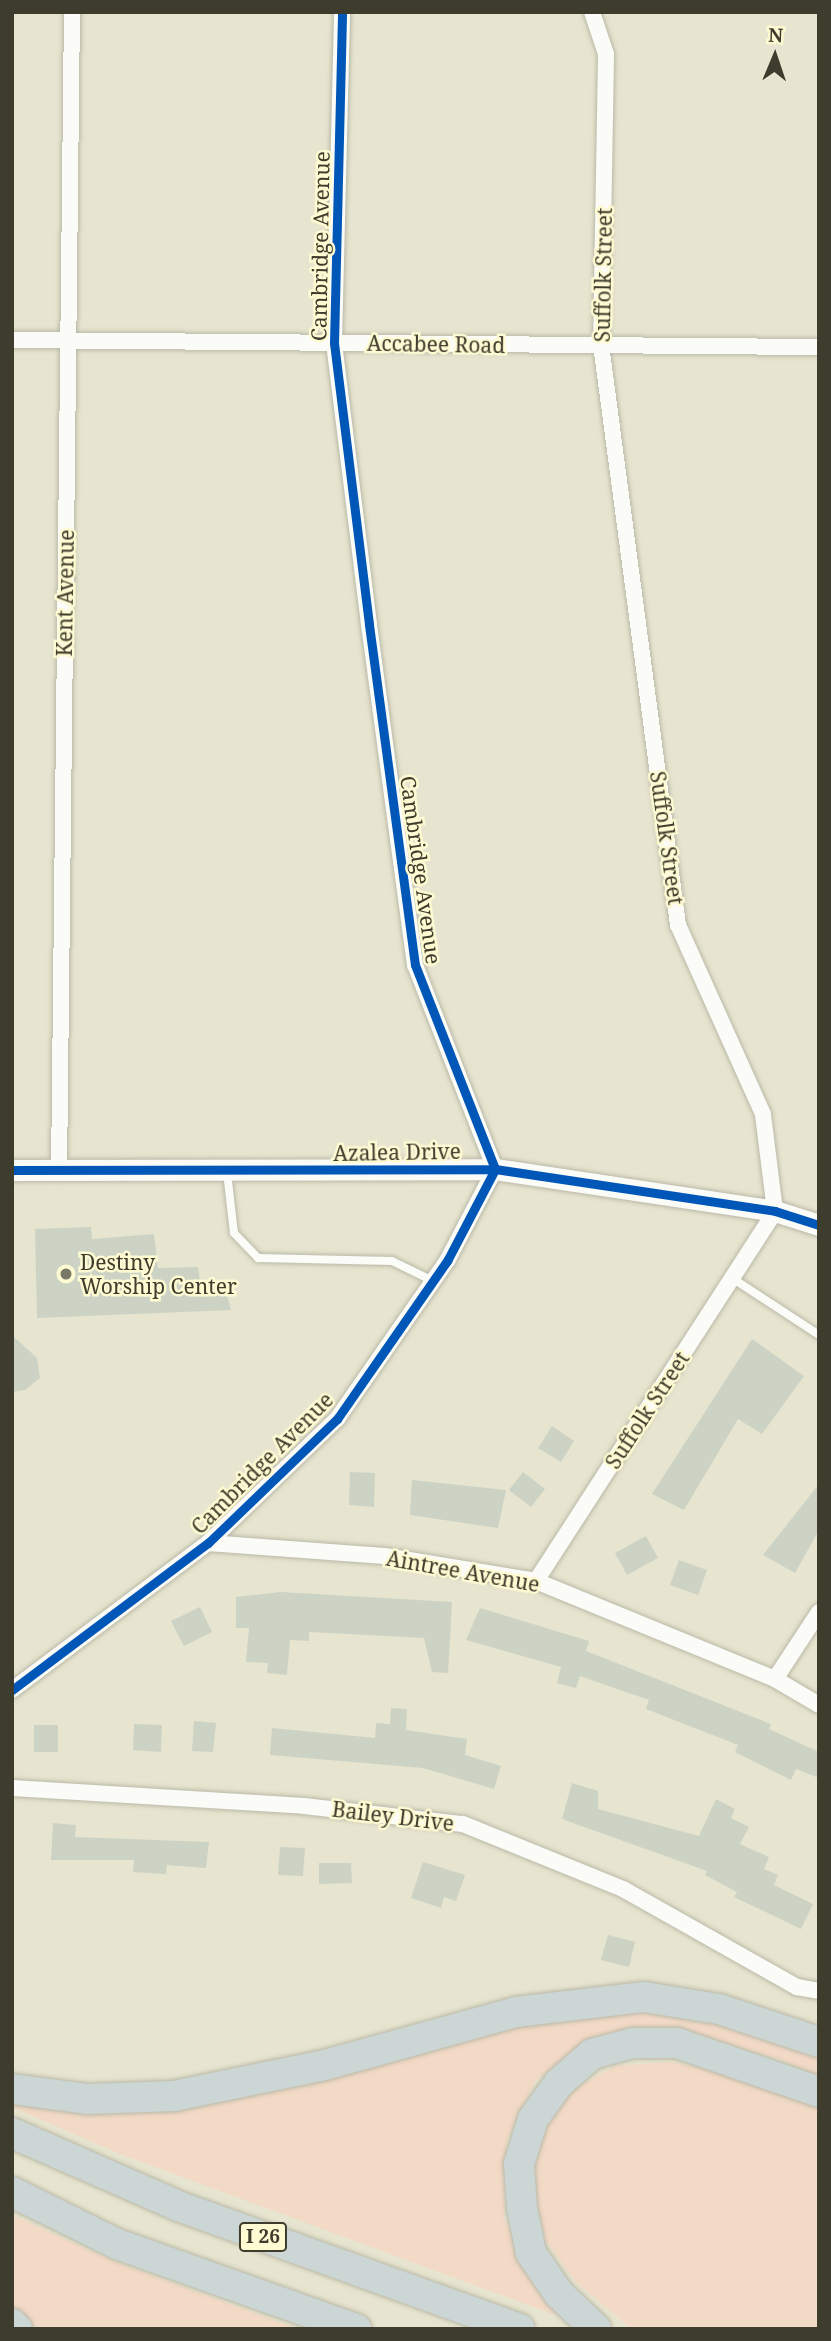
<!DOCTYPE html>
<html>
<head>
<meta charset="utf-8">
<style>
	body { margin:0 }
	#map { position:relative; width:831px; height:2341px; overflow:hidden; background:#e7e5cf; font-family:"Noto Serif",serif }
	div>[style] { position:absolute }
	.green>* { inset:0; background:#f3dac6 }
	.building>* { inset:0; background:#ccd3c5 }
	.roads { filter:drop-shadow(0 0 2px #bab9a8) drop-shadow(0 0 2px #bab9a8) }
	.service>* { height:8px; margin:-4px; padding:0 4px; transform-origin:4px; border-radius:4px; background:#fbfbf8 }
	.minor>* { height:16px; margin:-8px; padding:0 8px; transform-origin:8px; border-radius:8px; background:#fbfbf8 }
	.tertiary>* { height:21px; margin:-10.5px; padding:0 10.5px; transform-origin:10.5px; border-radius:10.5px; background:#fbfbf8 }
	.motorway>* { height:30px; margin:-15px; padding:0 15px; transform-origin:15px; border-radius:15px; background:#cbd6d5 }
	.cycleway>* { height:9px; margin:-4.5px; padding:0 4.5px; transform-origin:4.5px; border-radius:4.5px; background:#0057b8 }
	.dots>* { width:19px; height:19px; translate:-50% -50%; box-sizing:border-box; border:4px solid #fefad2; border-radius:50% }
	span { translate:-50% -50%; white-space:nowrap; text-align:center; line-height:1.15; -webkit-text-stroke:5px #fefad2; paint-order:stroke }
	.shield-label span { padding:2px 5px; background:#fefad2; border:2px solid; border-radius:5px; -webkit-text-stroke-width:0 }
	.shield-label { font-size:19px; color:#3e3c2c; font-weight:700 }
	.street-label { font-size:21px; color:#3e3c2c }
	.poi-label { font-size:21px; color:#3e3c2c }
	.left { translate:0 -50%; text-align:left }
	.frame { position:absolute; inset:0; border:14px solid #3e3c2c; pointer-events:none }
	.north { position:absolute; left:740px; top:21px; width:70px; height:70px; -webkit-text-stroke:5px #fefad2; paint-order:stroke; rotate:2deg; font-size:19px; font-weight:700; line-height:28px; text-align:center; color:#3e3c2c }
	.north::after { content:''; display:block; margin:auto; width:24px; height:32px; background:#3e3c2c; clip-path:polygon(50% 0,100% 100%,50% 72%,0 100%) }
</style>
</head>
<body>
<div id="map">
	<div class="green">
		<div style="clip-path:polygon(636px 2011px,748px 2030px,819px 2055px,819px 2077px,780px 2059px,708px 2041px,577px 2050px,535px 2081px,506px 2142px,504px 2219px,525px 2261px,562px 2306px,555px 2315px,120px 2154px,12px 2107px,12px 2100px,84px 2112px,539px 2018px)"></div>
		<div style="clip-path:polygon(670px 2062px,769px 2081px,819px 2108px,819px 2329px,632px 2329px,575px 2281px,545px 2240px,529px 2169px,539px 2126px,565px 2094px,615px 2066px)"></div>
		<div style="clip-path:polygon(12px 2215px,113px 2261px,298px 2329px,27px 2329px,12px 2313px)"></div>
	</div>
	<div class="building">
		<div style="clip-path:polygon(91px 1227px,92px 1239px,154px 1234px,158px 1268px,198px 1267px,200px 1281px,223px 1281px,231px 1310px,37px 1318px,35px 1229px)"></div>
		<div style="clip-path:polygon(12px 1335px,37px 1358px,40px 1378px,25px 1390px,12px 1392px)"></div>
		<div style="clip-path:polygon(752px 1339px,804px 1376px,762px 1434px,738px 1419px,684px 1510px,652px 1494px)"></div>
		<div style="clip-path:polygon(552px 1426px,574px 1441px,561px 1462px,538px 1448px)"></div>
		<div style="clip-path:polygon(350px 1472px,375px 1473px,374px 1507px,349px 1505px)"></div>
		<div style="clip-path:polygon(523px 1472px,545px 1489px,531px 1507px,509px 1490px)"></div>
		<div style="clip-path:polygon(412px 1480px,506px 1490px,498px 1528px,410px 1515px)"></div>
		<div style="clip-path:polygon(819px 1484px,819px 1530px,795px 1573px,763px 1555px)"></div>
		<div style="clip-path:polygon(646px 1536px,658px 1558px,627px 1575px,615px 1553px)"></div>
		<div style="clip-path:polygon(679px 1560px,707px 1570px,698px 1595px,670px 1585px)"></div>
		<div style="clip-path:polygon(281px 1592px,452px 1602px,448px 1673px,432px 1672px,424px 1638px,309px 1632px,309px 1641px,290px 1640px,287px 1675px,267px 1673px,268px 1663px,246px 1662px,249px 1628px,236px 1628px,236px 1597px)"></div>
		<div style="clip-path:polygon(200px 1607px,212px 1632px,184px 1646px,171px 1621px)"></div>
		<div style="clip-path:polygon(480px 1608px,589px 1641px,586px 1651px,771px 1724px,769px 1729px,819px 1752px,819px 1778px,796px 1769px,791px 1780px,735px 1752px,738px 1745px,646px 1709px,649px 1700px,580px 1676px,576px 1688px,557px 1683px,561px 1667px,466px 1640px)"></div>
		<div style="clip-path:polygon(391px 1708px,407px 1709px,406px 1730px,467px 1739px,465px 1755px,501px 1766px,494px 1789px,423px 1768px,270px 1755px,272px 1728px,375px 1738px,376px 1723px,390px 1724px)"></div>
		<div style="clip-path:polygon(194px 1721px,216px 1723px,213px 1752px,192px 1751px)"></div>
		<div style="clip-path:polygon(134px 1724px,162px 1725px,161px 1752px,133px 1750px)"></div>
		<div style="clip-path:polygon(34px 1725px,58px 1725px,58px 1752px,34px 1752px)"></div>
		<div style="clip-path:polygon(572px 1783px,598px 1791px,598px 1809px,699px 1836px,716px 1799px,735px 1809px,731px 1818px,749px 1827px,740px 1844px,769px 1857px,764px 1869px,778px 1875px,774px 1885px,813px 1904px,801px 1929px,734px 1897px,737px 1892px,705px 1875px,707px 1871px,562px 1819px)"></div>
		<div style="clip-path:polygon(53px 1823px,76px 1825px,75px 1837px,209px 1842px,206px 1868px,167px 1865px,166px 1874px,133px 1872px,134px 1860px,51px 1860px)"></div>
		<div style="clip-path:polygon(280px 1847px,305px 1848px,303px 1876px,278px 1875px)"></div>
		<div style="clip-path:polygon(423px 1862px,465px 1875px,456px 1901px,444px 1897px,441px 1908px,411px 1898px)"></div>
		<div style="clip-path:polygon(319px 1863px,351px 1863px,352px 1883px,319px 1884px)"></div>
		<div style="clip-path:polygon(608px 1935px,635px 1942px,629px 1967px,601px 1960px)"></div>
	</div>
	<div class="roads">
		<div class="service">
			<div style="left:227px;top:1172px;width:61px;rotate:83.5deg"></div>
			<div style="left:234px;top:1233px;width:35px;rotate:46deg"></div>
			<div style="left:258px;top:1258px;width:134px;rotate:1.3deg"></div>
			<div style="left:392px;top:1261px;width:46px;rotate:26deg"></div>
			<div style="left:732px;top:1278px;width:104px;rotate:33.2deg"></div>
		</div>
		<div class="minor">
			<div style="left:12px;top:340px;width:807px;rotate:0.5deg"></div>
			<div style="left:59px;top:1173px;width:1161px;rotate:-89.36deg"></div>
			<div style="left:208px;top:1543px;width:177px;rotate:4.2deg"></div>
			<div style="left:385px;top:1556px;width:153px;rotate:9.4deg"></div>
			<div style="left:536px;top:1581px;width:258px;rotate:22.3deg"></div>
			<div style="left:775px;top:1679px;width:51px;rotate:30.6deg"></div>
			<div style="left:536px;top:1581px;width:440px;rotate:-57.1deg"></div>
			<div style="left:775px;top:1211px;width:98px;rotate:-97.1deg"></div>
			<div style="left:763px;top:1114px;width:207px;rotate:-114.2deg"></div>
			<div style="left:678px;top:925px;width:585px;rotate:-97.56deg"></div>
			<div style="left:601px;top:345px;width:291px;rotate:-89deg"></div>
			<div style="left:606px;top:54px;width:44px;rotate:-108.4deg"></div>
			<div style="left:775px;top:1679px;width:80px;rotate:-56.7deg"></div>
			<div style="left:12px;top:1690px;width:245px;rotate:-36.9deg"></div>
			<div style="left:208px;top:1543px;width:179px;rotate:-43.9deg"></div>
			<div style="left:337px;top:1419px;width:193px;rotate:-55.2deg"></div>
			<div style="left:447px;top:1261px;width:104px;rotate:-62.4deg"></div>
			<div style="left:495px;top:1169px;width:219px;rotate:-111.4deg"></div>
			<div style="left:415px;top:965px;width:344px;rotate:-97.7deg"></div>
			<div style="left:369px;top:624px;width:283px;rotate:-97.1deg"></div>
			<div style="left:334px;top:343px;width:331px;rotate:-88.6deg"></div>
			<div style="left:12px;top:1788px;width:293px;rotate:3.5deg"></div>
			<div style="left:304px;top:1806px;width:160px;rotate:6.5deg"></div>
			<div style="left:463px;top:1824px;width:173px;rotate:22.1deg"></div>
			<div style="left:623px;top:1889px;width:200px;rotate:29.4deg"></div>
			<div style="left:797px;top:1987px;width:22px;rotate:10deg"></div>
		</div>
		<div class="tertiary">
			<div style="left:12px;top:1170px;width:483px;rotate:-0.1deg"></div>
			<div style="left:495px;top:1169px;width:283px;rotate:8.5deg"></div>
			<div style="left:775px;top:1211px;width:46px;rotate:17.7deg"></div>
		</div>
		<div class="motorway">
			<div style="left:12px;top:2089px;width:77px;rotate:7.5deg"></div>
			<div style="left:88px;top:2099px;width:86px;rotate:-2deg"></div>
			<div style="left:174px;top:2096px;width:154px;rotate:-11.6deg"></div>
			<div style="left:325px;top:2065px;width:198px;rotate:-15.5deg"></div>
			<div style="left:516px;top:2012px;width:129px;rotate:-6.7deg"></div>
			<div style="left:644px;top:1997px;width:76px;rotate:9.1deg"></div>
			<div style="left:719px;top:2009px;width:105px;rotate:18.3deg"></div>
			<div style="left:12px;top:2133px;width:181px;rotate:23.7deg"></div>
			<div style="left:178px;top:2206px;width:363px;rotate:19.8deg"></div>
			<div style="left:12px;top:2192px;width:117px;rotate:26.3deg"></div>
			<div style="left:117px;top:2244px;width:254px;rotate:19.6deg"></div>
			<div style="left:12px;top:2324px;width:7px;rotate:45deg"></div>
			<div style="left:596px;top:2329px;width:51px;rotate:-136.6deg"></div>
			<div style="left:559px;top:2294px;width:50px;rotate:-124.3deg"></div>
			<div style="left:531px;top:2253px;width:46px;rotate:-101.3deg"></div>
			<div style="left:522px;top:2208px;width:44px;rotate:-93.9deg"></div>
			<div style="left:519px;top:2164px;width:47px;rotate:-72.7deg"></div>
			<div style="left:533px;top:2119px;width:44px;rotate:-54.2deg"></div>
			<div style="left:559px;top:2083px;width:44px;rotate:-41.3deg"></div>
			<div style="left:592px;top:2054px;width:42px;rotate:-15deg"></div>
			<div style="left:633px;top:2043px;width:44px"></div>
			<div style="left:677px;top:2043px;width:150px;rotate:19deg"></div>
		</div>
	</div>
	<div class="cycleway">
		<div style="left:12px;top:1170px;width:483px;rotate:-0.1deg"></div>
		<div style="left:495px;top:1169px;width:283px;rotate:8.5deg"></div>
		<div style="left:775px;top:1211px;width:46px;rotate:17.7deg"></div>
		<div style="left:12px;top:1690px;width:245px;rotate:-36.9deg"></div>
		<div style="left:208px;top:1543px;width:179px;rotate:-43.9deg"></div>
		<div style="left:337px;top:1419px;width:193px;rotate:-55.2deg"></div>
		<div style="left:447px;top:1261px;width:104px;rotate:-62.4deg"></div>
		<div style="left:495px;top:1169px;width:219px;rotate:-111.4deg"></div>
		<div style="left:415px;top:965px;width:344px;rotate:-97.7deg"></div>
		<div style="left:369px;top:624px;width:283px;rotate:-97.1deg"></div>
		<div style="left:334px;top:343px;width:331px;rotate:-88.6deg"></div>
	</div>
	<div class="dots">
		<div style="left:66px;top:1274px;background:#797765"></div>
	</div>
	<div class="shield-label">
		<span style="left:263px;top:2237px">I 26</span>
	</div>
	<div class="street-label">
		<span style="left:320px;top:246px;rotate:-89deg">Cambridge Avenue</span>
		<span style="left:603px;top:275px;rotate:-89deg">Suffolk Street</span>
		<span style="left:436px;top:344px;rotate:1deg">Accabee Road</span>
		<span style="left:65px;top:593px;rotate:-89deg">Kent Avenue</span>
		<span style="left:667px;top:838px;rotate:82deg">Suffolk Street</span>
		<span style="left:421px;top:870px;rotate:82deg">Cambridge Avenue</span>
		<span style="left:397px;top:1152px;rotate:-1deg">Azalea Drive</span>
		<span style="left:647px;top:1410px;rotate:-57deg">Suffolk Street</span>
		<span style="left:262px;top:1463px;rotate:-45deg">Cambridge Avenue</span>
		<span style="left:463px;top:1571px;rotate:10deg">Aintree Avenue</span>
		<span style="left:393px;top:1816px;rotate:7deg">Bailey Drive</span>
	</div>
	<div class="poi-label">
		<span class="left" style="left:80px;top:1274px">Destiny<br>Worship Center</span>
	</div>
	<div class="frame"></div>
	<div class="north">N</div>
</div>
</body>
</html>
